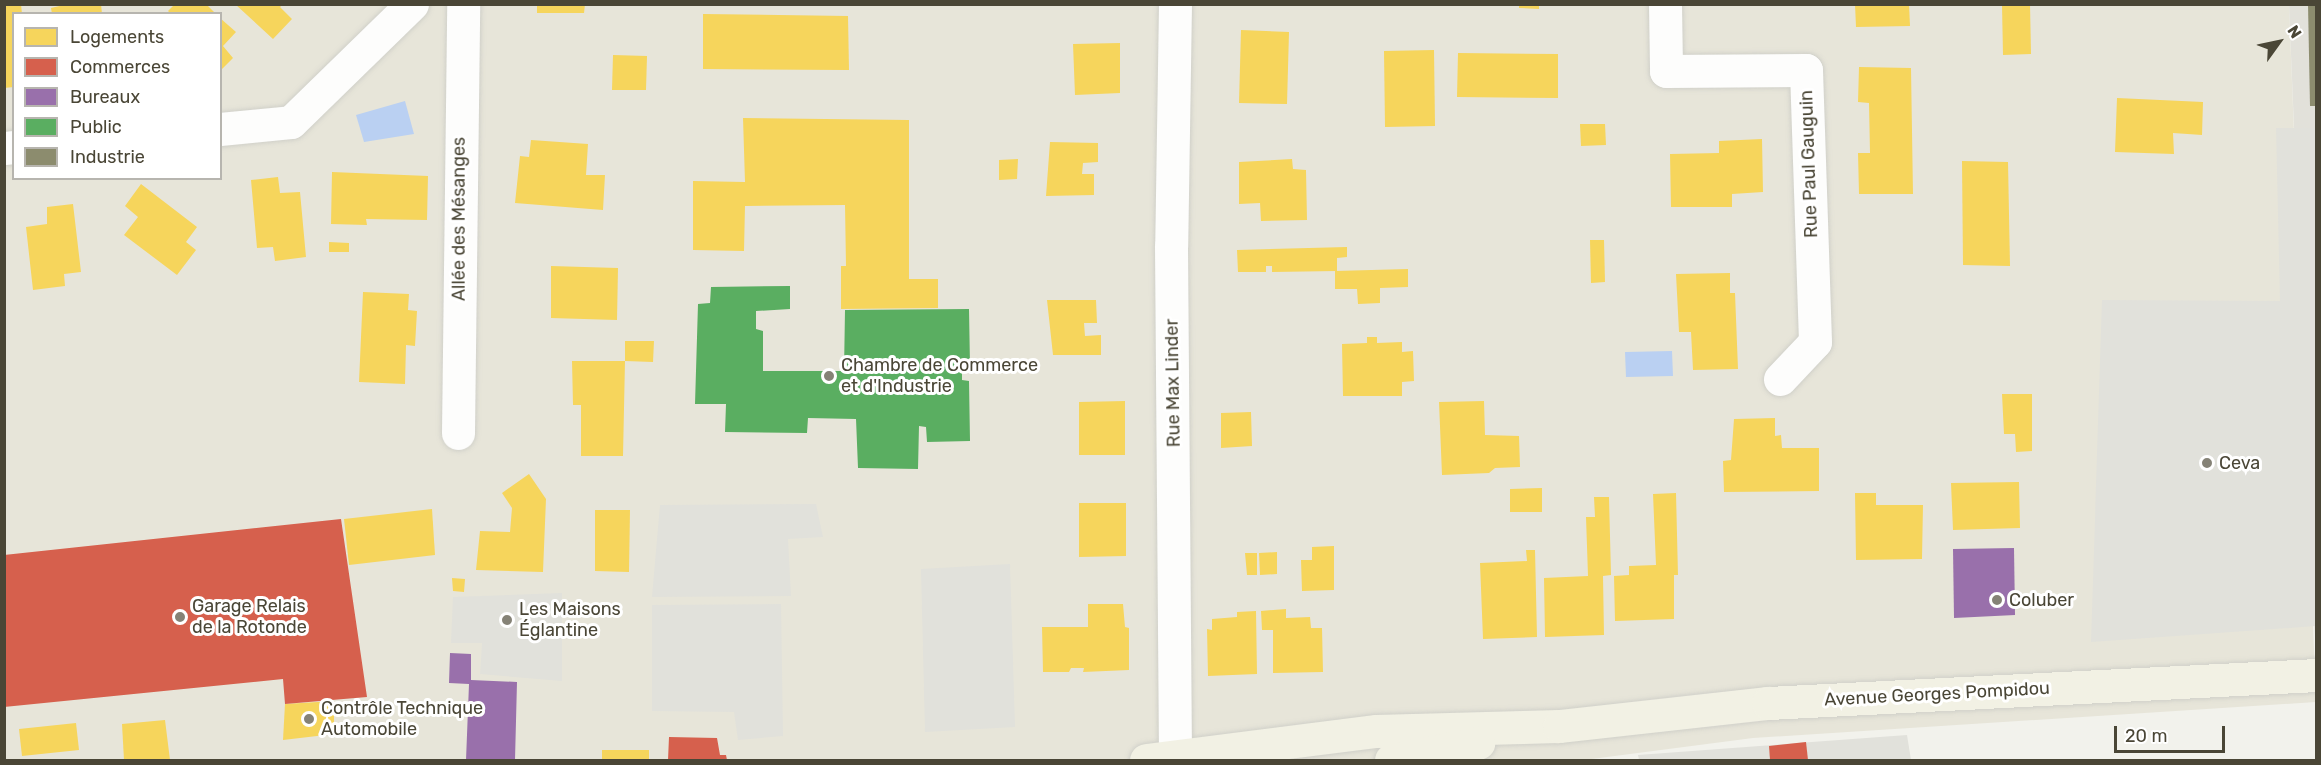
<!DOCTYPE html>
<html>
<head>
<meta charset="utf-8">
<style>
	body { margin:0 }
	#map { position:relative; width:2321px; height:765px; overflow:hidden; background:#f2f2ec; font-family:Rubik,sans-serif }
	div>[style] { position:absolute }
	.residential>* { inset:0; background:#e7e5d9 }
	.industrial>* { inset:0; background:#e2e1da }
	.parking>* { inset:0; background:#e1e1db }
	.water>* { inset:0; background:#bad0f2 }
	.homes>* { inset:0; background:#f6d55c }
	.shops>* { inset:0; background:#d6604d }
	.offices>* { inset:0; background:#9970ab }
	.public>* { inset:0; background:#5aae61 }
	.industry>* { inset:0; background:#8c8c6e }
	.roads { filter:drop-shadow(0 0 2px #d0d0c9) drop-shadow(0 0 2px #d0d0c9) }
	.minor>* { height:33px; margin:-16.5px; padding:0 16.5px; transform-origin:16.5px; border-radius:16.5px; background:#fdfdfc }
	.major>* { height:33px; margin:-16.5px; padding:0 16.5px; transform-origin:16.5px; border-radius:16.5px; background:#f2f1e4 }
	.dots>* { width:16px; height:16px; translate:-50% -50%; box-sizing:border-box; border:3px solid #fff; border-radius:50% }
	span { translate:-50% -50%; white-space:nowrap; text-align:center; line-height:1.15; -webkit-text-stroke:6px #fff; paint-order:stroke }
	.street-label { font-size:18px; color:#4a4636 }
	.poi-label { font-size:18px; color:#4a4636 }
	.left { translate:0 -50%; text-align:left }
	.frame { position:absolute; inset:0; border:6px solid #4a4636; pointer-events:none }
	.legend { position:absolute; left:12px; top:12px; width:210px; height:168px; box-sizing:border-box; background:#fff; border:2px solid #b7b5af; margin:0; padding:8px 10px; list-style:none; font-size:18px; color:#4a4636 }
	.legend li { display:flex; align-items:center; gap:12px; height:30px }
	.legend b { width:30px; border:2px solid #b7b5af }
	.north { position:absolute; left:2249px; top:12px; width:60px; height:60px; -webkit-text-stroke:4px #fff; paint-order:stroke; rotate:57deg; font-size:16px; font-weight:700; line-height:24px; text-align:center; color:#4a4636 }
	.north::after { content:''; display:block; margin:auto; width:21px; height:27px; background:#4a4636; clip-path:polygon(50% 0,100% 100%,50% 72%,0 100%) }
	.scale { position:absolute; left:2114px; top:726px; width:111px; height:27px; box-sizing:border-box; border:3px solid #4a4636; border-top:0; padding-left:8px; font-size:18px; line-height:21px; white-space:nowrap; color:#4a4636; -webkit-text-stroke:4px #fff; paint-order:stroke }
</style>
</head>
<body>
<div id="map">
	<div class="residential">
		<div style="clip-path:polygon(evenodd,4px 5px,2289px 5px,2316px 702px,1753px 738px,1584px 760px,5px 760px,4px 5px,14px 14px,220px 14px,220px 178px,14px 178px,14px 14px)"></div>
	</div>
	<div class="industrial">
		<div style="clip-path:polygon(2289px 5px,2316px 5px,2316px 663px)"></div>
	</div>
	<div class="parking">
		<div style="clip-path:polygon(2276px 128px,2316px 128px,2316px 626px,2091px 642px,2102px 300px,2280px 301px)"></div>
		<div style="clip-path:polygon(816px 504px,823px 537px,788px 539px,791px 596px,652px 597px,660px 505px)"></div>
		<div style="clip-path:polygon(1010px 564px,1015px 727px,925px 732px,921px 569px)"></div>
		<div style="clip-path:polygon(562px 593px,562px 681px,480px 674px,482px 643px,451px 643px,453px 597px)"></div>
		<div style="clip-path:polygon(781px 604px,783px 736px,738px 740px,734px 712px,652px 711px,652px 605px)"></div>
		<div style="clip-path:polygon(1907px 735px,1911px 760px,1639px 760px,1638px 755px)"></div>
	</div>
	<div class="water">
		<div style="clip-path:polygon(405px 101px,414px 134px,364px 142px,356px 115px)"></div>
		<div style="clip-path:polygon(1672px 351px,1673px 376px,1626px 377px,1625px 352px)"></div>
	</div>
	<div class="homes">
		<div style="clip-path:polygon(4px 4px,21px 4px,22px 14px,14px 14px,14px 87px,4px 88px)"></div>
		<div style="clip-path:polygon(68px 4px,101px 4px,102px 14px,52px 14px,51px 8px)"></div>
		<div style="clip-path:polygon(175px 4px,206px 4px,216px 14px,171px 14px,168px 11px)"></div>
		<div style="clip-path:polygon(235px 4px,283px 4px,280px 7px,292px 19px,273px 39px)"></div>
		<div style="clip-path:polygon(537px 4px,585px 4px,584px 13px,537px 13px)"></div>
		<div style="clip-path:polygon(1519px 4px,1539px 4px,1539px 9px,1519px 8px)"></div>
		<div style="clip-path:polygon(1855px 4px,1909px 4px,1910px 26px,1856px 27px)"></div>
		<div style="clip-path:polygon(2030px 4px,2031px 54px,2003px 55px,2002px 5px)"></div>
		<div style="clip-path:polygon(703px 14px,848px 16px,849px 70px,703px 69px)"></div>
		<div style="clip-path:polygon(220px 18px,236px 32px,223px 46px,233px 58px,220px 71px)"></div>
		<div style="clip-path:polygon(1241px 30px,1289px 32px,1287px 104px,1239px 103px)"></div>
		<div style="clip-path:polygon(1120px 43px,1120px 93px,1075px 95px,1073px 44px)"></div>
		<div style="clip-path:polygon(1434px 50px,1435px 126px,1385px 127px,1384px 51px)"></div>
		<div style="clip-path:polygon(1458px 53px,1558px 54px,1558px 98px,1457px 97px)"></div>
		<div style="clip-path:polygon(613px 55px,647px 56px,646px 90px,612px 90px)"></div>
		<div style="clip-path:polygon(1859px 67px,1911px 68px,1913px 194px,1859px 194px,1858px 153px,1870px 153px,1869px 103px,1858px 102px)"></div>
		<div style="clip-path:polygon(2117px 98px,2203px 102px,2202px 135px,2173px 133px,2174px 154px,2115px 152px)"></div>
		<div style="clip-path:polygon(743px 118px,909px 120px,909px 279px,938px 279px,938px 308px,841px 309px,841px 266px,846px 266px,845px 205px,745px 206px,744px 251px,693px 250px,693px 181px,745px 182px)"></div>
		<div style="clip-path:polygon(1580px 124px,1605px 124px,1606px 145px,1581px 146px)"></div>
		<div style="clip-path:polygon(1762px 139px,1763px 192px,1732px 194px,1732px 207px,1671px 207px,1670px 154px,1719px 153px,1719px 141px)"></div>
		<div style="clip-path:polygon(531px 140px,588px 144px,586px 175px,605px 175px,603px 210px,515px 203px,520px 156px,529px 157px)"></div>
		<div style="clip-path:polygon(1050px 142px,1098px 143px,1098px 162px,1083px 163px,1082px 174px,1094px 174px,1094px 195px,1046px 196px)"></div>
		<div style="clip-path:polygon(1018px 159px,1017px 179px,999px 180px,999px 160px)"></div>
		<div style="clip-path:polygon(1292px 159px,1293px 169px,1306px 170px,1307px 220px,1261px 221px,1260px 203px,1239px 204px,1239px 162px)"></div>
		<div style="clip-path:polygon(1962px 161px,2008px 162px,2010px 266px,1963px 265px)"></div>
		<div style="clip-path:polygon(332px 172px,428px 176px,427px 220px,366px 219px,367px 225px,331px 224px)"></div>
		<div style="clip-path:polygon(278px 177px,280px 193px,300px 192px,306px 257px,275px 261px,273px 247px,257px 248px,251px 180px)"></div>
		<div style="clip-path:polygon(141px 184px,197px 227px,186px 242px,196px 250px,177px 275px,124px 235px,138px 217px,125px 206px)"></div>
		<div style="clip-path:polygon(73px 204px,81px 272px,64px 274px,65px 286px,33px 290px,26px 227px,47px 224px,47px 207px)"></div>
		<div style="clip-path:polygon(1590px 240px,1604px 240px,1605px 282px,1591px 283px)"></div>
		<div style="clip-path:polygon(329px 242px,349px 243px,349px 252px,329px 252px)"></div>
		<div style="clip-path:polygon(1347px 247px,1347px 257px,1337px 258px,1337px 271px,1272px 272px,1272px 266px,1266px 266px,1266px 272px,1238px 272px,1237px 250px)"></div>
		<div style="clip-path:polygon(551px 266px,618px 268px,617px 320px,551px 318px)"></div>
		<div style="clip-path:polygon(1408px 269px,1408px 287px,1380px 288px,1380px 303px,1358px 304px,1357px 289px,1335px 289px,1335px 271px)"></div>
		<div style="clip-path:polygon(1730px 273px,1730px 293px,1735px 293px,1738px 369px,1693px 370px,1691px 332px,1679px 332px,1676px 274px)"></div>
		<div style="clip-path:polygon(363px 292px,409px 294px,408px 310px,417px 311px,415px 346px,406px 345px,405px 384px,359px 382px)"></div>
		<div style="clip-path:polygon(1047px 300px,1096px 300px,1097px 323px,1084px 323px,1085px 336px,1101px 335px,1101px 355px,1053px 355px)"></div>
		<div style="clip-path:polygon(1367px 337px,1377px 337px,1377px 343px,1402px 342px,1402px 352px,1413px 351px,1414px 381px,1402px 382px,1402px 396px,1343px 396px,1342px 344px,1367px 343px)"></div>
		<div style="clip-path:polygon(625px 341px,654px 341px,653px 362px,625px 361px)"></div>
		<div style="clip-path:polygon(572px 361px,625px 361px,623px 456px,581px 456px,581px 405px,573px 405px)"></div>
		<div style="clip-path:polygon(2002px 394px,2032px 394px,2032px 451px,2016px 452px,2015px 434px,2004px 434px)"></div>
		<div style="clip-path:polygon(1125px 401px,1125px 455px,1079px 455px,1079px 402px)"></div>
		<div style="clip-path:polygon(1484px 401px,1485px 435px,1519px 436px,1520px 467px,1495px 468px,1489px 473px,1442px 475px,1439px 402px)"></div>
		<div style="clip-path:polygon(1251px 412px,1252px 446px,1221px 448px,1221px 413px)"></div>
		<div style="clip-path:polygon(1775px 418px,1775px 436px,1781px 435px,1782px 448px,1819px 448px,1819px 491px,1724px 492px,1723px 461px,1731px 460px,1734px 419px)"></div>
		<div style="clip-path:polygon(529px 474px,546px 499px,543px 572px,476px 570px,480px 531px,510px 532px,512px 508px,502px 493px)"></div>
		<div style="clip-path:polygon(2019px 482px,2020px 528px,1953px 530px,1951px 483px)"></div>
		<div style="clip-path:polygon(1542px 488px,1542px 512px,1510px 512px,1510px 489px)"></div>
		<div style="clip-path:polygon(1676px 493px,1678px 575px,1674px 575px,1674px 619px,1615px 621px,1614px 576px,1629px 575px,1629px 566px,1656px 565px,1653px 494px)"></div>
		<div style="clip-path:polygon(1855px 493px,1876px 493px,1876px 505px,1923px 505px,1922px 559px,1856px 560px)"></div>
		<div style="clip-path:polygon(1594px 497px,1609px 497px,1611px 575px,1603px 576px,1604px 635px,1545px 637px,1544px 578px,1588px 576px,1586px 517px,1595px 517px)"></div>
		<div style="clip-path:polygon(1079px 503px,1126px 503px,1126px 556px,1079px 557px)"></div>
		<div style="clip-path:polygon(432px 509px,435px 555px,349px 565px,344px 519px)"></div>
		<div style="clip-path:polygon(595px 510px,630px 510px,629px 572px,595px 571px)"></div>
		<div style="clip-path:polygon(1334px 546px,1334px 590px,1302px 591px,1301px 560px,1312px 560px,1312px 547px)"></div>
		<div style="clip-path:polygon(1526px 550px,1535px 550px,1537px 637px,1483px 639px,1480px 563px,1527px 561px)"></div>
		<div style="clip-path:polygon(1277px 552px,1277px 574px,1260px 575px,1259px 553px)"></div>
		<div style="clip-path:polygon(1245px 553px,1257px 553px,1257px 575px,1247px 575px)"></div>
		<div style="clip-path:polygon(452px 578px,465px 579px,464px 592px,453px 591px)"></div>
		<div style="clip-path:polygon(1088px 604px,1123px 604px,1125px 627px,1129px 628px,1129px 670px,1083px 672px,1084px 668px,1071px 668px,1069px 672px,1043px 672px,1042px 627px,1088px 627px)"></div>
		<div style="clip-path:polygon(1286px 609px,1286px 618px,1310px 617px,1311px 628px,1322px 628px,1323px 672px,1273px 673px,1273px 630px,1262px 630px,1261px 611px)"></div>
		<div style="clip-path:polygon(1256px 611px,1257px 674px,1208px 676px,1207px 629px,1212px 630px,1212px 619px,1237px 617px,1237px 612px)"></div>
		<div style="clip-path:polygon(334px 701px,334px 734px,283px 740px,285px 704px)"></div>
		<div style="clip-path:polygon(165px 720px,170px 760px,124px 760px,122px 724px)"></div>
		<div style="clip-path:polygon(76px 723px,79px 750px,22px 756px,19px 729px)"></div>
		<div style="clip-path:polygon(602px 750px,649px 750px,649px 760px,602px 760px)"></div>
	</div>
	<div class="shops">
		<div style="clip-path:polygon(341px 519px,367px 697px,285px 704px,283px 679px,4px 707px,4px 555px)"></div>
		<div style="clip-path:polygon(669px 737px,717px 738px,720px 755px,726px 755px,727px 760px,668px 760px)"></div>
		<div style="clip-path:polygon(1806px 742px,1808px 760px,1770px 760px,1769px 746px)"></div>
	</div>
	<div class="offices">
		<div style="clip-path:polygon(2014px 548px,2015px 615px,1954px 618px,1953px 549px)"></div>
		<div style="clip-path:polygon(450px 653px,471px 654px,471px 680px,517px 682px,515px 760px,466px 760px,469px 684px,449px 683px)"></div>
	</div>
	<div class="public">
		<div style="clip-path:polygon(790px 286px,790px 309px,756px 311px,756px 329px,763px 331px,763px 371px,844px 371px,845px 310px,969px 309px,970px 366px,962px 366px,962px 380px,969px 381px,970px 441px,927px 442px,926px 427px,919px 426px,918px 469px,858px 468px,856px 419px,808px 418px,807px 433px,725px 432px,726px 404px,695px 404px,698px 304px,710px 303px,711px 287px)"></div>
	</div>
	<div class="industry">
		<div style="clip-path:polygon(2308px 4px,2316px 4px,2316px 106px,2310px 106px)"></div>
	</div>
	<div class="roads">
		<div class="minor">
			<div style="left:1175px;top:4px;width:242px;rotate:90.9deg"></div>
			<div style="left:1171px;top:246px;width:514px;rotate:89.55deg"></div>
			<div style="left:1665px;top:4px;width:67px;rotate:89.1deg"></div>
			<div style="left:1666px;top:71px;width:140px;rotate:-0.4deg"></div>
			<div style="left:1806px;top:70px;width:272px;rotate:88.1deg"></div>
			<div style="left:1815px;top:342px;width:51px;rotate:133.4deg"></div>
			<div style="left:220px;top:129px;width:71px;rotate:-5.6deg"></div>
			<div style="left:291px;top:122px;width:169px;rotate:-44.3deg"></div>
			<div style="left:4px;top:148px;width:10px;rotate:-6deg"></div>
			<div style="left:458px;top:433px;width:429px;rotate:-89.3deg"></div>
		</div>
		<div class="major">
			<div style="left:1146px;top:760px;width:232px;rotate:-7.2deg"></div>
			<div style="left:1376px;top:731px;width:183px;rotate:-1.6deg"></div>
			<div style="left:1559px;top:726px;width:210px;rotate:-6.3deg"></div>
			<div style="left:1768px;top:703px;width:549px;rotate:-2.92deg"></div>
			<div style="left:1391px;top:760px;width:89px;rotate:-11.1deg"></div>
		</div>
	</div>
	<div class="dots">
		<div style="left:829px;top:376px;background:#858276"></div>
		<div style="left:2207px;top:463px;background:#858276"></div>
		<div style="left:1997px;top:600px;background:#858276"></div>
		<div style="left:180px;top:617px;background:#858276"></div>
		<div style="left:507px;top:620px;background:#858276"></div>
		<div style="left:309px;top:719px;background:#858276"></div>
	</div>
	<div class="street-label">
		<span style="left:1809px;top:164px;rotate:-92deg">Rue Paul Gauguin</span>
		<span style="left:459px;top:219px;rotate:-90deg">Allée des Mésanges</span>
		<span style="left:1173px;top:383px;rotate:-91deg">Rue Max Linder</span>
		<span style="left:1937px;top:694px;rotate:-3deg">Avenue Georges Pompidou</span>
	</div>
	<div class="poi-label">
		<span class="left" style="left:841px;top:376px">Chambre de Commerce<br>et d'Industrie</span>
		<span class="left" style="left:2219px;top:463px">Ceva</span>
		<span class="left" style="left:2009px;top:600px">Coluber</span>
		<span class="left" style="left:192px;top:617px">Garage Relais<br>de la Rotonde</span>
		<span class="left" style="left:519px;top:620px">Les Maisons<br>Églantine</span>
		<span class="left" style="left:321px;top:719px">Contrôle Technique<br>Automobile</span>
	</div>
	<div class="frame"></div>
	<ul class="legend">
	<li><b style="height:16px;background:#f6d55c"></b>Logements</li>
	<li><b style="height:16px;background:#d6604d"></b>Commerces</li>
	<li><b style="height:16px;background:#9970ab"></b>Bureaux</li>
	<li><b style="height:16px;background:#5aae61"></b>Public</li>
	<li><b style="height:16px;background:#8c8c6e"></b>Industrie</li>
	</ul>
	<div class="north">N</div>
	<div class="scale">20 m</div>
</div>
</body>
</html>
